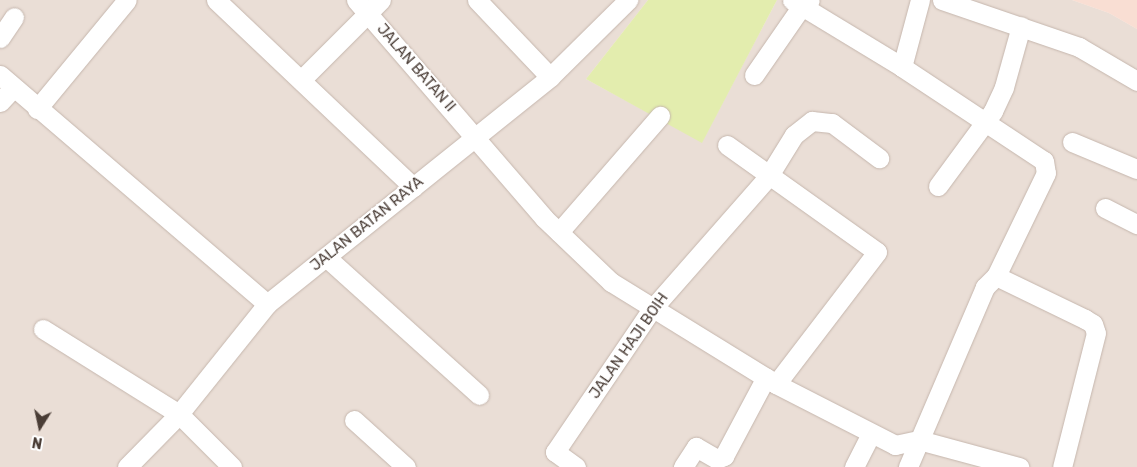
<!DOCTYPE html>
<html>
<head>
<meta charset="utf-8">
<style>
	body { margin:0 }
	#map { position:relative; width:1137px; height:467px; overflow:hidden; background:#f6eee9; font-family:Rubik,sans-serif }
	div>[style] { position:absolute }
	.residential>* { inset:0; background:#eaded6 }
	.commercial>* { inset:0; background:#f9ded3 }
	.green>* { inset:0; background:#e3edae }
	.roads { filter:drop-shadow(0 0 1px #c5b6ad) drop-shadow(0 0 1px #c5b6ad) }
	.minor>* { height:19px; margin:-9.5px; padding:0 9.5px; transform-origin:9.5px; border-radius:9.5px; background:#fff }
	span { translate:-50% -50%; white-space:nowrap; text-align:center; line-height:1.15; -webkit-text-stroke:4px #fff; paint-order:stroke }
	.street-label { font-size:15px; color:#4a3d36 }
	.north { position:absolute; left:15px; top:402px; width:50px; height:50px; -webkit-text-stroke:4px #fff; paint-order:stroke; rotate:190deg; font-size:14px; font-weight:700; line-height:20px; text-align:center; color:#4a3d36 }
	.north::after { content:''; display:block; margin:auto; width:18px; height:22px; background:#4a3d36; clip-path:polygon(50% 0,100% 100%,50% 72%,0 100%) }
</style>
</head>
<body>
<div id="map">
	<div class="residential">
		<div style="clip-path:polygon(0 0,648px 0,586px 79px,702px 142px,777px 0,1072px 0,1109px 13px,1137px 29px,1137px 467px,0 467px)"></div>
	</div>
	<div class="commercial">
		<div style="clip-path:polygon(1072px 0,1137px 0,1137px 29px,1109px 13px)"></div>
	</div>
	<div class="green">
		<div style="clip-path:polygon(648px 0,777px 0,702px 143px,586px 79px)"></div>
	</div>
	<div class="roads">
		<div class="minor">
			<div style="left:216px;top:0;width:272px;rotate:43.5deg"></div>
			<div style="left:356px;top:0;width:288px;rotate:49.2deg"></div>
			<div style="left:544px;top:218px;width:93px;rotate:43.7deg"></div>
			<div style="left:611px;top:282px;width:194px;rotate:31.7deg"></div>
			<div style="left:776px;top:384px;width:134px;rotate:27.1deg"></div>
			<div style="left:895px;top:445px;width:25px;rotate:-12deg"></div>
			<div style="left:919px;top:440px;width:104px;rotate:15.1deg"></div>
			<div style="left:477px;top:0;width:106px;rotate:46.5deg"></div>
			<div style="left:792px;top:0;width:129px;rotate:31.3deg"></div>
			<div style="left:902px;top:67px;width:170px;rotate:33.5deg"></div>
			<div style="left:1044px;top:161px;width:12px;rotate:81deg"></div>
			<div style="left:1046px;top:173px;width:114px;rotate:115.9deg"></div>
			<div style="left:996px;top:276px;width:16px;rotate:135deg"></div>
			<div style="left:985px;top:287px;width:196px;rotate:113.2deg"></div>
			<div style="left:942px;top:0;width:145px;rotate:18.9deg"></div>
			<div style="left:1079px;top:47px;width:67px;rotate:30.4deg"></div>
			<div style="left:0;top:38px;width:25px;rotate:-56deg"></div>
			<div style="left:902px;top:67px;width:69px;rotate:-75deg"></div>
			<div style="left:0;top:75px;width:352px;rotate:40.6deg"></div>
			<div style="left:754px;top:75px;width:83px;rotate:-55.3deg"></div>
			<div style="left:801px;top:7px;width:11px;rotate:-38deg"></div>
			<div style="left:301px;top:80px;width:113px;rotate:-45deg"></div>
			<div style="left:0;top:102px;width:18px;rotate:-47deg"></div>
			<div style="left:37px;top:109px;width:141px;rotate:-50.5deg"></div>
			<div style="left:1072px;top:142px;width:70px;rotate:22.6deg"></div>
			<div style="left:727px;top:145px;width:184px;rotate:35.5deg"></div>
			<div style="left:877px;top:252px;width:166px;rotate:127.4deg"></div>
			<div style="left:938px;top:186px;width:93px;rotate:-53.7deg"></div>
			<div style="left:993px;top:111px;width:26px;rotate:-65deg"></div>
			<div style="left:1004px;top:87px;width:63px;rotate:-74.4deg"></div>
			<div style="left:1105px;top:208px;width:36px;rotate:27deg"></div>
			<div style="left:559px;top:232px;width:154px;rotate:-49deg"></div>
			<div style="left:326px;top:257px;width:206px;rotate:42deg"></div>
			<div style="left:996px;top:276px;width:99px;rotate:25.8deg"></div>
			<div style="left:1085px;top:319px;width:9px;rotate:32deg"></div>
			<div style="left:1093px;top:324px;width:9px;rotate:72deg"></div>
			<div style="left:1096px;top:333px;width:138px;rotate:104.2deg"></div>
			<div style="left:43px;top:329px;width:160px;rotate:32deg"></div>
			<div style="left:179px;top:414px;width:75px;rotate:45deg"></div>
			<div style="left:354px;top:420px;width:70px;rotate:42.1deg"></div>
			<div style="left:127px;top:467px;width:74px;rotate:-45.5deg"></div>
			<div style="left:179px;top:414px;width:141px;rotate:-51.3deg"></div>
			<div style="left:267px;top:304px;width:363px;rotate:-38.7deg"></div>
			<div style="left:550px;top:77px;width:110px;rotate:-44.6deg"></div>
			<div style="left:576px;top:467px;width:26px;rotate:-144deg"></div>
			<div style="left:555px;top:452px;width:173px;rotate:-55.9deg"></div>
			<div style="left:652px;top:309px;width:176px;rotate:-48.7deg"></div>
			<div style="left:768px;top:177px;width:49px;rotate:-58.2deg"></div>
			<div style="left:794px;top:135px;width:23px;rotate:-38deg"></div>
			<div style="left:812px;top:121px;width:20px;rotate:6deg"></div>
			<div style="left:832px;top:123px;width:59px;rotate:36.7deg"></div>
			<div style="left:683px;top:467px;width:24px;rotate:-57deg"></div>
			<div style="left:696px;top:447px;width:24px;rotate:30deg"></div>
			<div style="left:717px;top:459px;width:8px;rotate:-23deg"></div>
			<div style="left:724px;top:456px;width:89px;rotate:-62deg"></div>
			<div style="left:854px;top:467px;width:37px;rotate:-63deg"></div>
		</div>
	</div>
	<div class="street-label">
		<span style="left:416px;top:68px;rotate:49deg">JALAN BATAN II</span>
		<span style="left:367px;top:224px;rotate:-39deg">JALAN BATAN RAYA</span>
		<span style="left:629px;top:346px;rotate:-55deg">JALAN HAJI BOIH</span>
	</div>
	<div class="north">N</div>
</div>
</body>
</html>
